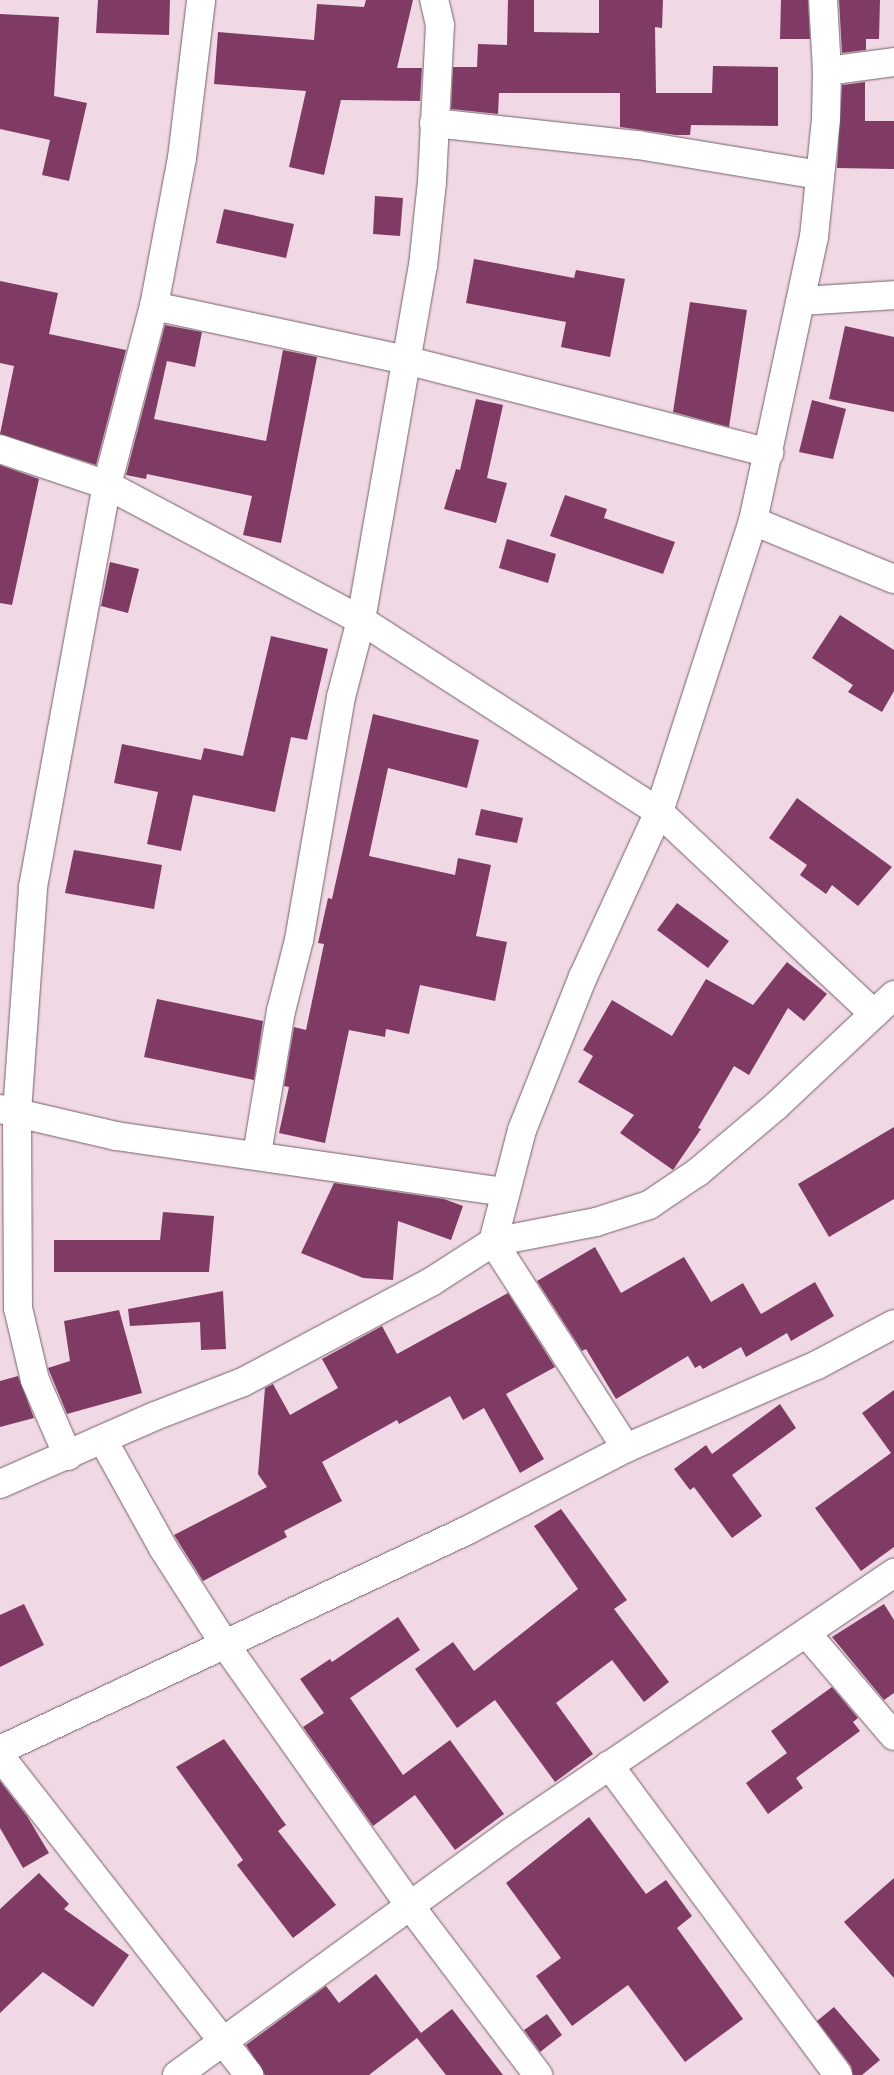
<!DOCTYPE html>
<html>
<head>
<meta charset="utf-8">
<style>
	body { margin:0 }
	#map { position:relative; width:894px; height:2075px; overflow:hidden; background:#f0d8e4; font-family:"Sofia Sans Condensed",sans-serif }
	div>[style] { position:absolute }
	.building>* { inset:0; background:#7f3b63 }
	.roads { filter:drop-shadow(0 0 1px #74606a) drop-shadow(0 0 1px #74606a) }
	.street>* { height:28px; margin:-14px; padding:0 14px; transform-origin:14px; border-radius:14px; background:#fff }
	span { translate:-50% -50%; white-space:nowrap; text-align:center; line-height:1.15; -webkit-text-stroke:5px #f0d8e4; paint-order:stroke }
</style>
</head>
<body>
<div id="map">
	<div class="building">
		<div style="clip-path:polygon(98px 0,170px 0,169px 35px,96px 33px)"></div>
		<div style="clip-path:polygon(366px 0,413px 0,397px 68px,422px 68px,420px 101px,341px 100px,324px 175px,289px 167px,306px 91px,214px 84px,218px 32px,314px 40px,317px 4px,364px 7px)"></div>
		<div style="clip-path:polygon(508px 0,534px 0,534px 32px,599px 33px,599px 0,663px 0,662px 28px,655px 27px,656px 93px,712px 93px,713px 66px,778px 67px,778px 126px,691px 125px,690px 135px,676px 135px,620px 127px,620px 93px,499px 93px,498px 114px,451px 109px,453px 67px,477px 67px,478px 44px,507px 45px)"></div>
		<div style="clip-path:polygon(781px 0,808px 0,810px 39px,780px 39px)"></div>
		<div style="clip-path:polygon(839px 0,880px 0,879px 39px,866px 39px,866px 50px,842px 53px)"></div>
		<div style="clip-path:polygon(0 14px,59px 17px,54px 96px,87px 103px,69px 181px,42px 175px,50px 140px,0 129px)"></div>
		<div style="clip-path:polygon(865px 82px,865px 121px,894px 121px,894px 169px,837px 168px,842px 85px)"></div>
		<div style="clip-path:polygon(375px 196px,403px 198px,400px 236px,373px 234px)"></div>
		<div style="clip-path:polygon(224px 209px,294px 224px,286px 258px,216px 243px)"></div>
		<div style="clip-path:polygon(474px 259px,574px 278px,576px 270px,625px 279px,610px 357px,561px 347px,566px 322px,466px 303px)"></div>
		<div style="clip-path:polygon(0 281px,58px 293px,49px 334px,126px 350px,96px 465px,0 434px,14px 366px,0 363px)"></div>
		<div style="clip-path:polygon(690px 302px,747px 310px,729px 427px,673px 412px)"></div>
		<div style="clip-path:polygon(165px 325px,202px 332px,195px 367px,167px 361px,154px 419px,266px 441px,283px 350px,317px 357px,281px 543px,243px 535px,252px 496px,147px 474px,146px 479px,126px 475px)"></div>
		<div style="clip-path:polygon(845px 326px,894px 337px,894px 412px,829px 399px)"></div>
		<div style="clip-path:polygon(476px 399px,503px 405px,487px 478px,507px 483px,496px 523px,444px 509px,456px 469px,460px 470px)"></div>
		<div style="clip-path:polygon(812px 400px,846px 409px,833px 459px,799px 452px)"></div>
		<div style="clip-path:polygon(0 465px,39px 479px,12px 605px,0 603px)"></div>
		<div style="clip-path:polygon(565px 495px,607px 509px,604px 518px,675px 542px,663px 574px,550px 536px)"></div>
		<div style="clip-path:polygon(507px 539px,556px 554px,548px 583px,499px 568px)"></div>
		<div style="clip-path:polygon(110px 562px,139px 569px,128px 613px,101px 606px)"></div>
		<div style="clip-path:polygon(840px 615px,894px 650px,894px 691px,882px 712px,848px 692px,853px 685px,812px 658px)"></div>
		<div style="clip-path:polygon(271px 636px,328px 649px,307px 740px,291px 737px,275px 812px,193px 795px,181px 851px,147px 844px,158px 792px,114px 783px,122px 744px,201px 760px,204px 748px,243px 756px)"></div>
		<div style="clip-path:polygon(373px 714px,479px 740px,467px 788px,388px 768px,369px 856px,455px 875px,458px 858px,491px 865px,476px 936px,507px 942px,495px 1001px,420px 985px,409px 1034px,386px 1029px,385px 1037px,349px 1030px,325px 1143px,279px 1133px,289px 1087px,284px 1086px,294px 1027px,306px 1030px,324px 944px,318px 943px,328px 898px,332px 899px)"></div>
		<div style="clip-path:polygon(797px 798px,892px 867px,858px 906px,832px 885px,826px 894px,800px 875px,807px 865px,769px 838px)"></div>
		<div style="clip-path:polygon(481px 809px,523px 818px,517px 843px,475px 835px)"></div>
		<div style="clip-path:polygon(74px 850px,162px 865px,154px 909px,65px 893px)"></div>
		<div style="clip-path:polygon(677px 903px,729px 941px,708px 968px,657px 930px)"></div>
		<div style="clip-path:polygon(787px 962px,827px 994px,804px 1021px,788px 1008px,749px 1075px,734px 1066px,698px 1128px,701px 1129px,673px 1170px,620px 1133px,634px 1115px,578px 1082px,593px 1056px,583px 1050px,612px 1000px,672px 1036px,706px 979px,753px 1005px)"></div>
		<div style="clip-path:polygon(157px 999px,263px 1021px,254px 1080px,144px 1057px)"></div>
		<div style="clip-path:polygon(894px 1127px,894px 1199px,829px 1237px,798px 1184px)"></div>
		<div style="clip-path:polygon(334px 1183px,444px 1199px,463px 1206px,451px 1240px,398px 1221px,393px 1280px,363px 1278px,301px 1253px)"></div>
		<div style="clip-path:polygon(163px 1212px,214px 1216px,209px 1272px,54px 1272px,54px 1240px,160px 1240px)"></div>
		<div style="clip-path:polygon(595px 1247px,621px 1293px,684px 1257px,711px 1302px,743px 1283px,761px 1314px,815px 1282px,834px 1316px,791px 1341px,787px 1333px,746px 1357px,741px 1347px,703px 1369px,700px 1365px,695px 1368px,688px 1356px,616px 1399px,586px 1349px,582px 1351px,537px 1281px)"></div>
		<div style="clip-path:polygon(223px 1291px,226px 1349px,201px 1350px,200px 1322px,130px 1326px,128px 1309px)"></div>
		<div style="clip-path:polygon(508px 1293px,555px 1367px,506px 1394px,544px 1459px,520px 1473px,484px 1408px,463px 1420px,450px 1396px,399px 1424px,397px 1420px,322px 1462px,342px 1501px,284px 1531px,287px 1537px,203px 1581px,174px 1535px,267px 1487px,258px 1474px,265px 1388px,273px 1384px,290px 1415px,338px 1388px,322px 1359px,382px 1326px,397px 1354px)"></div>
		<div style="clip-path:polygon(119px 1310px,142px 1393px,67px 1414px,48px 1368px,70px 1361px,64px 1321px)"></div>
		<div style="clip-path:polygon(18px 1376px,34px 1418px,0 1427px,0 1381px)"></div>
		<div style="clip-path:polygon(894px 1390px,894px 1547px,861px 1571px,815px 1508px,891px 1453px,862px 1413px)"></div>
		<div style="clip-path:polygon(780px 1404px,796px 1428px,732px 1475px,762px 1516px,732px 1538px,694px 1487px,690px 1490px,674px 1469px,706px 1445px,712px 1454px)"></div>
		<div style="clip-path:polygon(561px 1509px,627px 1600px,614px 1609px,669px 1682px,644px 1702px,612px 1660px,556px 1703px,593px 1754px,555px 1782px,495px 1700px,457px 1728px,415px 1669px,453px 1642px,474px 1671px,578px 1589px,534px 1526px)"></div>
		<div style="clip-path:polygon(24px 1604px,44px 1645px,0 1667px,0 1615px)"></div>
		<div style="clip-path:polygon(884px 1604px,894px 1620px,894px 1693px,884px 1700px,832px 1637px)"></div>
		<div style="clip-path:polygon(398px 1617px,420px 1650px,350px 1698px,403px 1775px,450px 1740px,504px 1814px,455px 1850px,415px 1795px,373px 1826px,303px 1727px,324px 1713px,300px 1679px,330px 1659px,332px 1662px)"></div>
		<div style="clip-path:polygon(832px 1687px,858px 1718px,853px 1722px,860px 1731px,796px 1778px,803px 1788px,768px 1814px,746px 1783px,787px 1753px,771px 1731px)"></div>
		<div style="clip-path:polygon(224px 1739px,286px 1825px,278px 1831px,336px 1905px,293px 1938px,237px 1865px,243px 1860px,176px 1767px)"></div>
		<div style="clip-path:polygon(0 1781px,27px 1816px,49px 1853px,23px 1868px,0 1828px)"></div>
		<div style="clip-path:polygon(589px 1817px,646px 1894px,666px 1880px,692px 1916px,677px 1928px,743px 2019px,685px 2062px,628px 1985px,572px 2026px,536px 1976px,561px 1958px,506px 1883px)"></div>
		<div style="clip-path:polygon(39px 1873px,69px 1904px,64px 1909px,129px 1955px,93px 2007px,43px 1972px,0 2013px,0 1909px)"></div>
		<div style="clip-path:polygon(894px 1878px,894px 1978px,844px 1922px)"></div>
		<div style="clip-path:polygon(376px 1974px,421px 2033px,452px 2009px,503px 2075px,446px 2075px,417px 2038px,369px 2075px,265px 2075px,246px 2045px,326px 1986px,339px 2003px)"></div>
		<div style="clip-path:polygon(834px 2007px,880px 2060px,862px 2075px,853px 2075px,851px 2066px,817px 2021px)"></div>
		<div style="clip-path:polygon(547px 2014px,562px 2035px,540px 2052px,524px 2030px)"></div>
	</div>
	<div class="roads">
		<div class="street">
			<div style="left:827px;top:71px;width:68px;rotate:-7.7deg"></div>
			<div style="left:434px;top:123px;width:205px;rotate:6.2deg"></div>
			<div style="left:638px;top:145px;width:183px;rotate:9.4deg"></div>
			<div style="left:802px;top:301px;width:92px;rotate:-3.7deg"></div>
			<div style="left:154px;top:306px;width:257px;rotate:12.1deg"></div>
			<div style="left:405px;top:360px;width:376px;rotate:14.3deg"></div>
			<div style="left:0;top:449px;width:113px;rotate:18.6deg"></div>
			<div style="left:107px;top:485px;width:288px;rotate:28deg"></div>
			<div style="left:361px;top:620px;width:354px;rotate:32.8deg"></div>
			<div style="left:659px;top:812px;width:295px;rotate:43.2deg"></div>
			<div style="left:753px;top:521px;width:152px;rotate:22.4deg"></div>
			<div style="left:0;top:1109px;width:119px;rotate:13.1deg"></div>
			<div style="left:116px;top:1136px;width:391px;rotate:8.2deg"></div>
			<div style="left:257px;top:1154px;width:145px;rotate:-80.5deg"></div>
			<div style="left:281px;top:1011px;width:73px;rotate:-75.8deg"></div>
			<div style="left:299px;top:940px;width:247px;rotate:-80.2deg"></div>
			<div style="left:341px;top:697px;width:80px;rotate:-75.4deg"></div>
			<div style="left:361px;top:620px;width:359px;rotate:-80.1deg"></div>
			<div style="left:423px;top:266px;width:84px;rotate:-83.9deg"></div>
			<div style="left:432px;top:182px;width:157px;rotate:-87.1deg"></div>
			<div style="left:440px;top:25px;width:26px;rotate:-103deg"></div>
			<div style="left:103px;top:1440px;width:124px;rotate:60.9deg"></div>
			<div style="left:163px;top:1548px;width:113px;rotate:57.3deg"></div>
			<div style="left:224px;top:1643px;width:324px;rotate:54.7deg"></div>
			<div style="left:411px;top:1907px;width:211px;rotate:52.9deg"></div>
			<div style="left:626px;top:1448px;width:245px;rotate:-122.8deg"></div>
			<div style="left:493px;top:1242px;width:116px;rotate:-75.5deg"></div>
			<div style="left:522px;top:1130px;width:165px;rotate:-68.3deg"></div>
			<div style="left:583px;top:977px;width:182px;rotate:-65.3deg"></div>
			<div style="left:659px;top:812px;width:306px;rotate:-72.1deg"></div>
			<div style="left:753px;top:521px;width:290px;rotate:-77.9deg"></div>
			<div style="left:814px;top:237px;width:119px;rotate:-84.2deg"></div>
			<div style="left:826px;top:119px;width:48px;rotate:-88.8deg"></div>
			<div style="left:827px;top:71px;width:71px;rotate:-93.2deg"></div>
			<div style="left:68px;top:1456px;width:83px;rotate:-113.5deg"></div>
			<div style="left:35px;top:1380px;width:74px;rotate:-103.3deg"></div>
			<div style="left:18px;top:1308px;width:196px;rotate:-90.3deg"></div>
			<div style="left:17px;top:1112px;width:226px;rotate:-85.9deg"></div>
			<div style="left:33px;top:887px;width:409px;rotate:-79.6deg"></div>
			<div style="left:107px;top:485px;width:185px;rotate:-75.3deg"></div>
			<div style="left:154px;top:306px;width:151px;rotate:-79.3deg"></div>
			<div style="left:182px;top:158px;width:159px;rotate:-83.1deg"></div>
			<div style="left:0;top:1484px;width:169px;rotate:-23.7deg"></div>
			<div style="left:155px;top:1416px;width:94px;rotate:-21.1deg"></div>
			<div style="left:243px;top:1382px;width:213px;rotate:-28deg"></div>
			<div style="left:431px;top:1282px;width:74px;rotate:-32.8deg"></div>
			<div style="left:493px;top:1242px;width:105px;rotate:-11deg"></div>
			<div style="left:596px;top:1222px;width:56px;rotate:-17.8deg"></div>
			<div style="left:649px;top:1205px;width:59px;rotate:-34deg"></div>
			<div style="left:698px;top:1172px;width:102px;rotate:-40.2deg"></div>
			<div style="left:776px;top:1106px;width:162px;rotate:-43.2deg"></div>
			<div style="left:807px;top:1634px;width:134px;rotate:49.5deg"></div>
			<div style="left:0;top:1750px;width:517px;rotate:-25.18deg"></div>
			<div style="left:468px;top:1530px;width:178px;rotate:-27.4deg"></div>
			<div style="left:626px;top:1448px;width:208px;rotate:-23.5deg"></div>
			<div style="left:817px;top:1365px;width:87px;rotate:-28deg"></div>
			<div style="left:0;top:1756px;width:405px;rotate:52deg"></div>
			<div style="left:609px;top:1765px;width:385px;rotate:53.5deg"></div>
			<div style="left:177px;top:2075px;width:412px;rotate:-36deg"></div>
			<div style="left:510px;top:1833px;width:464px;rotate:-34.1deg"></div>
		</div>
	</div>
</div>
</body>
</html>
